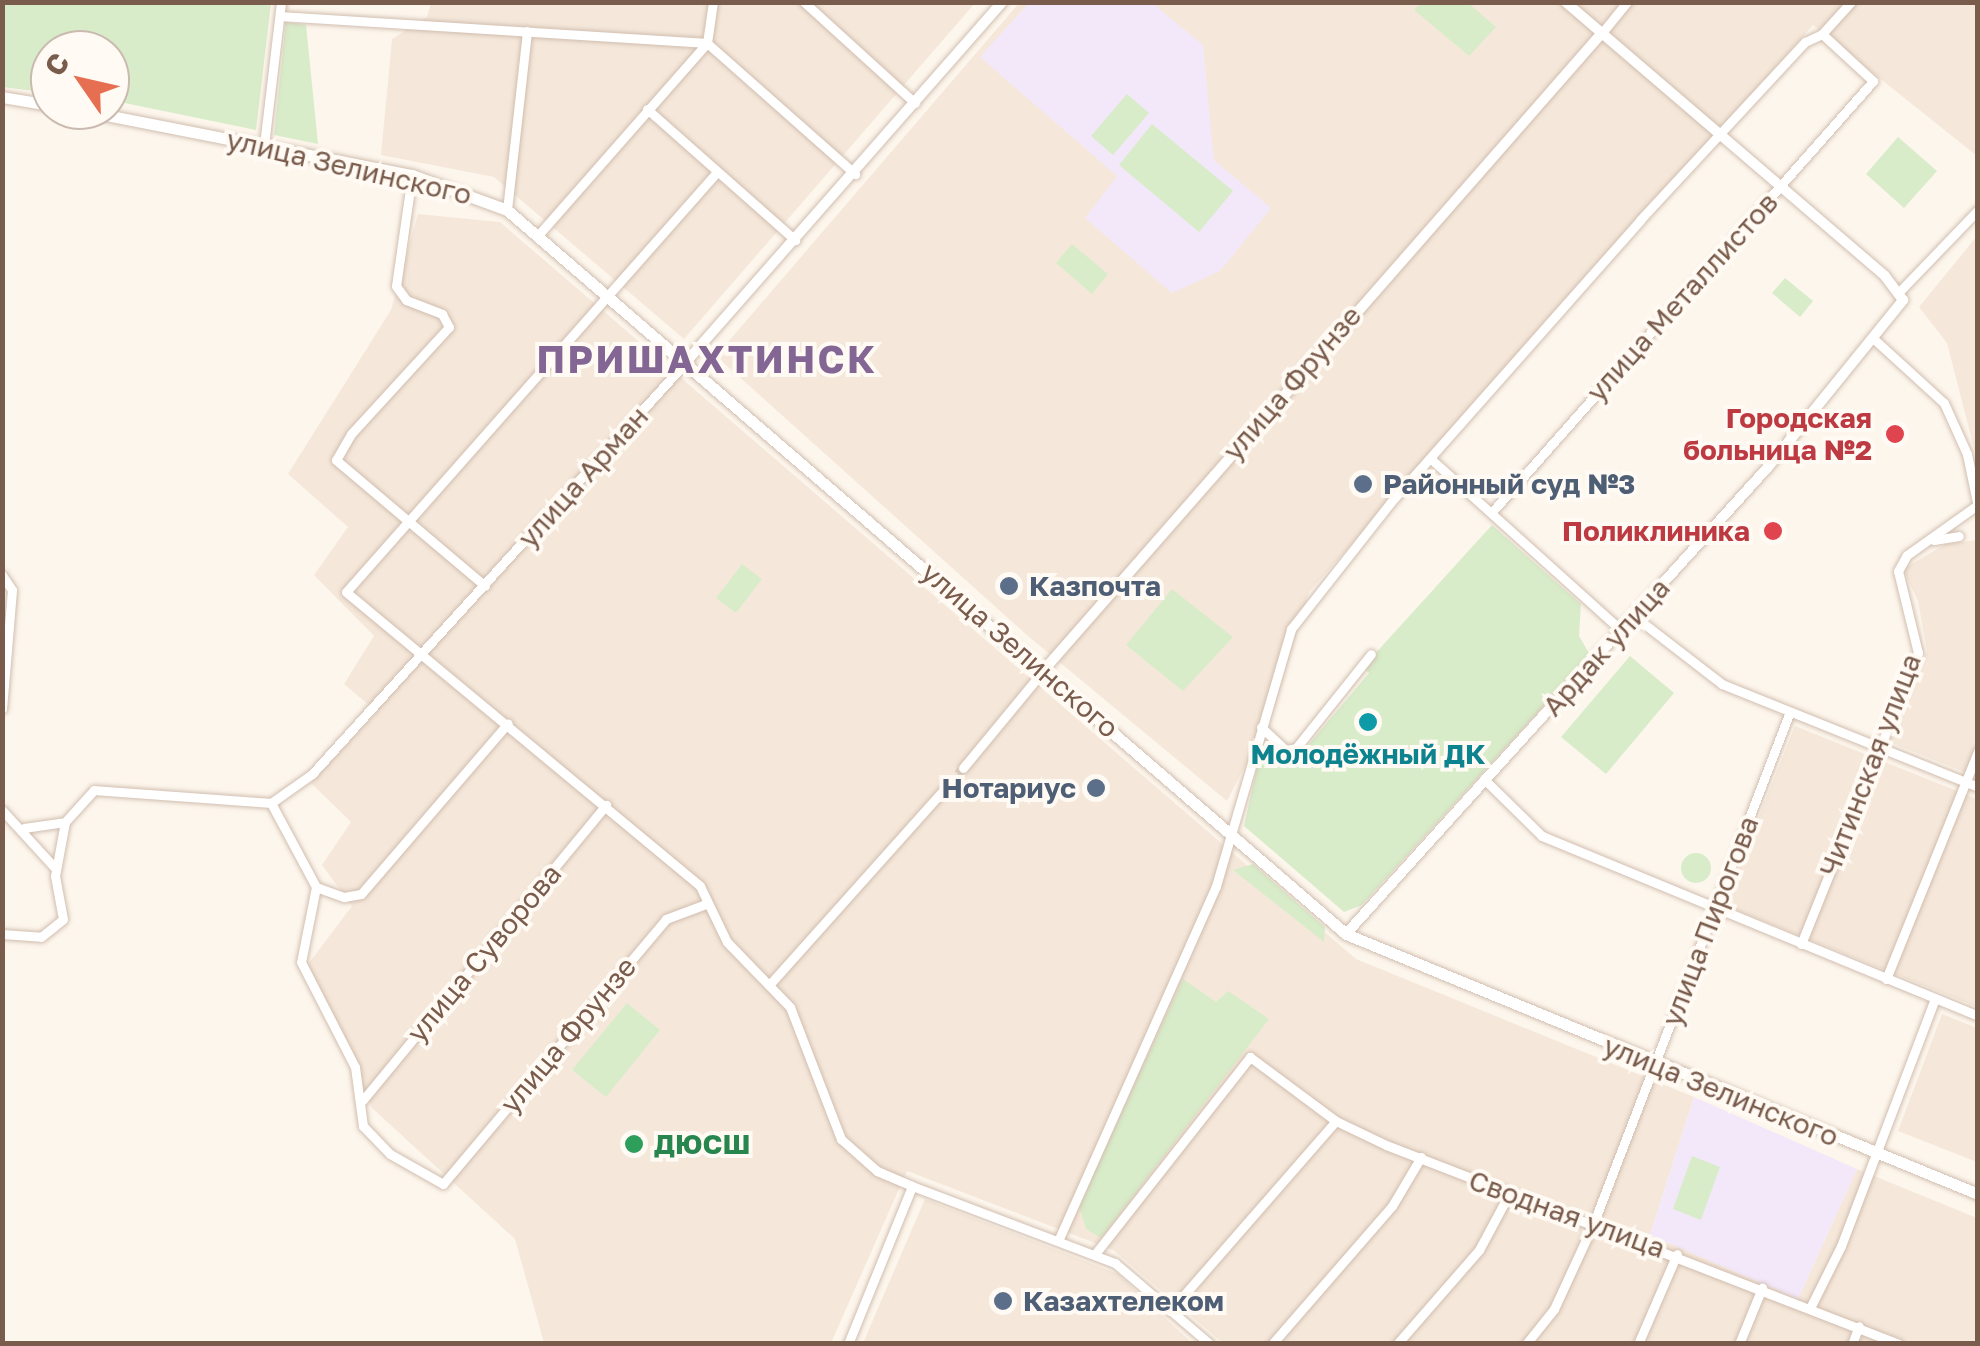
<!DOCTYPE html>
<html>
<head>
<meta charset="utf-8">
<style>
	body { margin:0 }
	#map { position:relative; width:1980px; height:1346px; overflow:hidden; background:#fdf6ec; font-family:"Golos Text",sans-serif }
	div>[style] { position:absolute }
	.residential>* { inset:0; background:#f5e8da }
	.education>* { inset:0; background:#f3e8fa }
	.green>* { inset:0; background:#d8ecc9 }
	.round { border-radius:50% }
	.minor-tunnel>* { height:9px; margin-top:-4.5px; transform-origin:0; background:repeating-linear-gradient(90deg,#dcd0c4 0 9px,transparent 0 13.5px) }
	.roads { filter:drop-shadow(0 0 2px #d1beb0) drop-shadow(0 0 2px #d1beb0) }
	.minor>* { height:9px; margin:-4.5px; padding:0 4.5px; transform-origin:4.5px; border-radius:4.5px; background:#fff }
	.tertiary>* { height:10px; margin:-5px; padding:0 5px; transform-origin:5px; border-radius:5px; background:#fff }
	.secondary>* { height:11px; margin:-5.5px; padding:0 5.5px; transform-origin:5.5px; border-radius:5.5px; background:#fff }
	.dots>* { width:28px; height:28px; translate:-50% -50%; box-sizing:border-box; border:5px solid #fffaf3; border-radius:50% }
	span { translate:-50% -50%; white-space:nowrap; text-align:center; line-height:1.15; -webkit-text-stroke:8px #fffaf3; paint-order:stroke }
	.street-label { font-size:28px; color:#7a5c4d }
	.health-label { font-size:28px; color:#be3a42; font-weight:700 }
	.right { translate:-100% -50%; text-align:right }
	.service-label { font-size:28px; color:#4e5e75; font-weight:700 }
	.left { translate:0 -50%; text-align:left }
	.culture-label { font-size:28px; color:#0d838f; font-weight:700 }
	.leisure-label { font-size:28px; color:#27864d; font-weight:700 }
	.district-label { font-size:38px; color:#846695; font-weight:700; letter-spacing:2.5px }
	.frame { position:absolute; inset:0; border:5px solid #7a5c4d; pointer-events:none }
	.north { position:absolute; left:30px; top:30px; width:100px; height:100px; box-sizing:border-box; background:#fffaf3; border:2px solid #cabbb1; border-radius:50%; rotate:304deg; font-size:28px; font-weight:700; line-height:40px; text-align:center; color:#7a5c4d }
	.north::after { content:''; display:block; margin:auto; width:35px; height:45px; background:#e76f51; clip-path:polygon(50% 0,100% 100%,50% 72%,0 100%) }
</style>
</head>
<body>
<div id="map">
	<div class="residential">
		<div style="clip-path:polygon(431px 3px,975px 3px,684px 339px,494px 177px,381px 155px,392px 39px,427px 17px)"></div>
		<div style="clip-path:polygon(1019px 3px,1977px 3px,1977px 156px,1813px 25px,1309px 592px,1274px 709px,1227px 801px,1028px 636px,716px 356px)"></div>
		<div style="clip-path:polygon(418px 214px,500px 222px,1356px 959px,1694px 1097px,1650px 1235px,1798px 1299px,1857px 1169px,1977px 1218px,1977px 1343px,1223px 1343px,1113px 1250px,907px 1171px,831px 1343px,544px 1343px,515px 1239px,372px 1108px,306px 967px,352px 906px,322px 865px,351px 822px,311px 783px,377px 712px,344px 684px,374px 636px,314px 575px,348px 527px,288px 474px,391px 310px)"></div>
		<div style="clip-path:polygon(1977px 236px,1977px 460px,1947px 343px,1919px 307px)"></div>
		<div style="clip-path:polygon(1977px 540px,1977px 777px,1889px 742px,1927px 651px,1918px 601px,1903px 569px,1946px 544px)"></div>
		<div style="clip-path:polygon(1795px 726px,1977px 799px,1977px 1007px,1724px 905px)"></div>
		<div style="clip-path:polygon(1942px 1014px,1977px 1028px,1977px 1162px,1898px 1131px)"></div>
		<div style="clip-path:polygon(925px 1199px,1118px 1274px,1192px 1343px,863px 1343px)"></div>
	</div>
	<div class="education">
		<div style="clip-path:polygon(1029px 3px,1152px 3px,1203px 45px,1214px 160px,1271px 208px,1220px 271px,1172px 293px,1085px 218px,1117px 176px,980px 57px)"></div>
		<div style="clip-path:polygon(1694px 1097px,1857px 1169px,1798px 1299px,1650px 1235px)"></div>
	</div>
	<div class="green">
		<div style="clip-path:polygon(3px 2px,271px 3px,256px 130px,110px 100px,110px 50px,50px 50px,50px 93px,3px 87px)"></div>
		<div style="clip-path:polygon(1421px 3px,1468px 3px,1496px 27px,1469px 56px,1414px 10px)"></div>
		<div style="clip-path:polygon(286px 22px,306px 25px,318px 144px,274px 135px)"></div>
		<div style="clip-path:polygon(1127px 94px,1149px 113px,1113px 155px,1091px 136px)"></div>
		<div style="clip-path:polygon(1152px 124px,1233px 191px,1199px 232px,1119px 165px)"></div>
		<div style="clip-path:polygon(1898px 137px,1937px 171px,1904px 208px,1866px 174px)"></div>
		<div style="clip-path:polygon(1072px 244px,1108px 274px,1092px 294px,1056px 263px)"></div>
		<div style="clip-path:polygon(1785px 278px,1813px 301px,1800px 317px,1772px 293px)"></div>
		<div style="clip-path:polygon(1492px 525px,1581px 604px,1579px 636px,1590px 655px,1362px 905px,1344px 912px,1244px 826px,1262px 745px,1268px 742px,1293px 763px,1369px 673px,1363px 667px)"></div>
		<div style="clip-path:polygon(742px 564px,762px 579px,736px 613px,716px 598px)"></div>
		<div style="clip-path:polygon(1172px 589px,1233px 637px,1183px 691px,1126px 645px)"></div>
		<div style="clip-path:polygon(1630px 656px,1674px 693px,1606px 774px,1561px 737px)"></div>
		<div class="round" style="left:1681px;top:853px;width:30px;height:30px"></div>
		<div style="clip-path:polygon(1253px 864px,1325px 927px,1324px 942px,1233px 870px)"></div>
		<div style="clip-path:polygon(1183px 979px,1216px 1002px,1228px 991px,1269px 1019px,1101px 1238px,1086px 1229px,1079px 1205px)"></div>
		<div style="clip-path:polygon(627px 1003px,660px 1030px,606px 1097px,572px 1070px)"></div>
		<div style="clip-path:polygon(1692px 1156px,1720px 1167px,1701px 1220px,1673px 1209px)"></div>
	</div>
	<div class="minor-tunnel">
		<div style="left:949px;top:784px;width:21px;rotate:-49deg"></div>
	</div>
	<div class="roads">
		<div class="minor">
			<div style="left:804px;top:2px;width:150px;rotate:42.3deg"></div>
			<div style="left:280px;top:16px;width:428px;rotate:3.6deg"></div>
			<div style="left:707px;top:43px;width:198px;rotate:41.5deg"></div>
			<div style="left:1601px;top:34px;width:41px;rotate:-50.9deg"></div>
			<div style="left:647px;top:109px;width:198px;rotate:41.5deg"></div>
			<div style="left:264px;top:145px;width:144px;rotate:-83.2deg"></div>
			<div style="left:717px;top:172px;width:560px;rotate:131.46deg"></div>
			<div style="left:346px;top:592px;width:460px;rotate:39.7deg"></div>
			<div style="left:700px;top:886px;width:62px;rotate:64.3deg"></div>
			<div style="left:727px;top:942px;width:91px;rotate:45.9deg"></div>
			<div style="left:790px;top:1007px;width:142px;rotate:68.9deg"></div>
			<div style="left:841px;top:1139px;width:48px;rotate:41.6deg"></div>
			<div style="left:877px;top:1171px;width:38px;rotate:23deg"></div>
			<div style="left:412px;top:175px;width:112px;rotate:98.2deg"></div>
			<div style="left:396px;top:286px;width:17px;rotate:54deg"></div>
			<div style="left:406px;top:300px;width:39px;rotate:21deg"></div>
			<div style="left:442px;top:314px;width:15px;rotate:62deg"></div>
			<div style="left:449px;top:327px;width:145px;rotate:132.5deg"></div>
			<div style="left:351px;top:434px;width:30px;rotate:120deg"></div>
			<div style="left:336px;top:460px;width:195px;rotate:40.2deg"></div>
			<div style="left:507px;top:210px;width:180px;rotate:-83.6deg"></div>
			<div style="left:540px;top:233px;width:253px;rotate:-48.7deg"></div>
			<div style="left:707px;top:43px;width:41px;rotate:-81.7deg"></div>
			<div style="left:1899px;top:292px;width:114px;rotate:-46.1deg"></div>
			<div style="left:1875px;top:340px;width:93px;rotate:42.4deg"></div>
			<div style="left:1944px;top:403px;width:56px;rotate:65.7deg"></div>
			<div style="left:1967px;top:454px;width:54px;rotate:78.3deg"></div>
			<div style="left:1431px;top:459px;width:256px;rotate:42deg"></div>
			<div style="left:1492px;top:512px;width:575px;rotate:-48.52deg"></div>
			<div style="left:1873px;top:81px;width:69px;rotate:-137.3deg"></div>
			<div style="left:1934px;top:540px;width:25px;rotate:-9deg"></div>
			<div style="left:2px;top:575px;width:18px;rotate:56deg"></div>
			<div style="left:12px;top:590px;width:119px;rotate:94.8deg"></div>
			<div style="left:1634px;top:616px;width:111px;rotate:37.7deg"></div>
			<div style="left:1722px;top:684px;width:276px;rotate:21.9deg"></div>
			<div style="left:1261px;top:727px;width:34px;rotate:43deg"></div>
			<div style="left:1286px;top:750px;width:10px;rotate:-11deg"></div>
			<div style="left:1296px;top:748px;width:120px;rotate:-51.4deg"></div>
			<div style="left:963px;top:768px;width:126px;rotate:-50.5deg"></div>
			<div style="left:1484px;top:779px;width:81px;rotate:44.5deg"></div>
			<div style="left:1542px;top:836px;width:472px;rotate:22.4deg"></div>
			<div style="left:271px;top:803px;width:95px;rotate:61.8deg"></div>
			<div style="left:316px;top:887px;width:76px;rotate:101.3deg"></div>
			<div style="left:301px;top:962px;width:118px;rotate:62.8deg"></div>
			<div style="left:355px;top:1067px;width:60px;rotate:82.3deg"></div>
			<div style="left:363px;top:1126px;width:39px;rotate:46deg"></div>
			<div style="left:390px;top:1154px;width:61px;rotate:29.5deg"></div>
			<div style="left:443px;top:1184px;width:346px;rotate:-49.9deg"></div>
			<div style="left:666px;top:919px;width:43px;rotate:-20.6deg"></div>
			<div style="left:271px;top:803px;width:50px;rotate:-35.3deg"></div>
			<div style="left:312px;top:774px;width:556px;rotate:-47.77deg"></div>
			<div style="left:2px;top:810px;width:79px;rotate:47.6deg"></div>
			<div style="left:24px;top:828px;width:41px;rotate:-8.3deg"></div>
			<div style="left:65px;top:822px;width:43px;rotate:-47.8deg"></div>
			<div style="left:94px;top:790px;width:177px;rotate:4.2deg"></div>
			<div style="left:316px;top:887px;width:30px;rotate:20deg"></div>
			<div style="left:344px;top:897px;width:17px;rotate:-10deg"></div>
			<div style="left:361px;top:894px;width:225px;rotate:-49.3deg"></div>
			<div style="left:2px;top:934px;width:39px;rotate:4deg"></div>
			<div style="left:41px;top:937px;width:28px;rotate:-39deg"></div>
			<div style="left:63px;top:919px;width:44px;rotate:-100.5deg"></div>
			<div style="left:55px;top:876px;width:55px;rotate:-79.5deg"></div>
			<div style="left:1801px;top:944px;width:314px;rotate:-68.1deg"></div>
			<div style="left:1918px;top:653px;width:84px;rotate:-103.7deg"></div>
			<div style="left:1898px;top:571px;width:18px;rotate:-61deg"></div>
			<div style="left:1907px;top:555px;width:85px;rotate:-35.4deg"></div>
			<div style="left:1886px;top:979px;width:246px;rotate:-68deg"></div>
			<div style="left:770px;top:984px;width:268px;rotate:-48.2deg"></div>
			<div style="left:362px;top:1101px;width:384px;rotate:-50.5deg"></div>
			<div style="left:1058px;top:1241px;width:389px;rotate:-66deg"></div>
			<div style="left:1216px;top:886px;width:268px;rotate:-73.7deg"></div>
			<div style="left:1291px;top:629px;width:160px;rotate:-51.8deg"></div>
			<div style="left:1390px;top:503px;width:378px;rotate:-48.5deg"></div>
			<div style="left:1640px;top:220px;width:243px;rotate:-47.2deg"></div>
			<div style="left:1805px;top:42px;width:19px;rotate:-25deg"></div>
			<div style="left:1822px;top:34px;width:43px;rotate:-47.8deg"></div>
			<div style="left:1095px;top:1254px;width:251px;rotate:-51.8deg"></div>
			<div style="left:1250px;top:1057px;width:107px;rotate:36.7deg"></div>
			<div style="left:1336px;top:1121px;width:55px;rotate:25.6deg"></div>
			<div style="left:1386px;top:1145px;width:550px;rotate:21.2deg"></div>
			<div style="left:1811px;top:1306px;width:67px;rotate:-63.4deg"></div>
			<div style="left:1841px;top:1246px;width:264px;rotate:-69.2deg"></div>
			<div style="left:1170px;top:1311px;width:252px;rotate:-48.9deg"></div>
			<div style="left:848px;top:1344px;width:170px;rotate:-67.9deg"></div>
			<div style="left:912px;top:1186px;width:217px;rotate:20.8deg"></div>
			<div style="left:1115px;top:1263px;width:125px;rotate:40.5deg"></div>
			<div style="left:1272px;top:1344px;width:183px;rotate:-49deg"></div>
			<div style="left:1392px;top:1206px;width:57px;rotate:-59.4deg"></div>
			<div style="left:1397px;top:1344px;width:125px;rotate:-48.9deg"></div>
			<div style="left:1479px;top:1250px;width:61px;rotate:-61.8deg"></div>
			<div style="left:1526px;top:1344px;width:45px;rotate:-51.3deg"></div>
			<div style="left:1554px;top:1309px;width:96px;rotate:-65.3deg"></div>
			<div style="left:1594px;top:1222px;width:544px;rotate:-69deg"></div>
			<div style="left:1638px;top:1344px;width:98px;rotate:-66.6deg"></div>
			<div style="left:1739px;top:1344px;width:61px;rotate:-67.7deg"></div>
			<div style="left:1852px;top:1344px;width:19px;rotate:-69deg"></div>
		</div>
		<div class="tertiary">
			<div style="left:686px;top:362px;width:479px;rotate:-48.7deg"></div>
			<div style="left:1043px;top:671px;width:847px;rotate:-48.78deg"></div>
			<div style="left:1346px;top:934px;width:629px;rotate:-47.9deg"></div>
			<div style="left:1768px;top:467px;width:215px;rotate:-51deg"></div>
			<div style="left:1903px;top:300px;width:31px;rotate:-127deg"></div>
			<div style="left:1884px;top:275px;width:419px;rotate:-139.4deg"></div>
		</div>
		<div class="secondary">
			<div style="left:2px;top:97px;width:49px;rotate:9.5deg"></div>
			<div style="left:80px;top:110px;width:338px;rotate:11.1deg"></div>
			<div style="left:412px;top:175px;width:101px;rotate:20.2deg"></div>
			<div style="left:507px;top:210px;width:1108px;rotate:40.79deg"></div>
			<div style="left:1346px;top:934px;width:683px;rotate:22.36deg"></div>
		</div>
	</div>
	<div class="dots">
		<div style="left:1895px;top:434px;background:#e0444e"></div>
		<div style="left:1363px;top:484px;background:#5c6f8a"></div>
		<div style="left:1773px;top:531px;background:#e0444e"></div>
		<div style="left:1009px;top:586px;background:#5c6f8a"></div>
		<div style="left:1368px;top:722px;background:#0f9aa8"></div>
		<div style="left:1096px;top:788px;background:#5c6f8a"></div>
		<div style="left:634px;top:1144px;background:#2e9e5b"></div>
		<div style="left:1003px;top:1301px;background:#5c6f8a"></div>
	</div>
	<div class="street-label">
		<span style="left:349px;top:167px;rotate:13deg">улица Зелинского</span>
		<span style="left:1682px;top:297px;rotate:-48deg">улица Металлистов</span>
		<span style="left:1292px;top:383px;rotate:-49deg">улица Фрунзе</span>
		<span style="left:583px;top:477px;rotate:-48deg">улица Арман</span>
		<span style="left:1606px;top:647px;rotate:-48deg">Ардак улица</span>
		<span style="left:1020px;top:650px;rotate:41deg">улица Зелинского</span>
		<span style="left:1870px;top:765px;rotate:-69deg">Читинская улица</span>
		<span style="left:1710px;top:921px;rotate:-69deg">улица Пирогова</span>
		<span style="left:484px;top:953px;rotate:-50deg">улица Суворова</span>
		<span style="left:568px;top:1035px;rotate:-50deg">улица Фрунзе</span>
		<span style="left:1721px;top:1091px;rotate:22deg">улица Зелинского</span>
		<span style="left:1567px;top:1214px;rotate:20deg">Сводная улица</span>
	</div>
	<div class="health-label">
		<span class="right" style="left:1872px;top:434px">Городская<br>больница №2</span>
		<span class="right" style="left:1750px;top:531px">Поликлиника</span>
	</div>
	<div class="service-label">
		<span class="left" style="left:1383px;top:484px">Районный суд №3</span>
		<span class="left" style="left:1029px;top:586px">Казпочта</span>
		<span class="right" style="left:1076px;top:788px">Нотариус</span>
		<span class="left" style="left:1023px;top:1301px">Казахтелеком</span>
	</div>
	<div class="culture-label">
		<span style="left:1368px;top:754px">Молодёжный ДК</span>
	</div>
	<div class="leisure-label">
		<span class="left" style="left:654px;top:1144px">ДЮСШ</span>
	</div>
	<div class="district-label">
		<span style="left:707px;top:359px">ПРИШАХТИНСК</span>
	</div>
	<div class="frame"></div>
	<div class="north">С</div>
</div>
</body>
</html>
